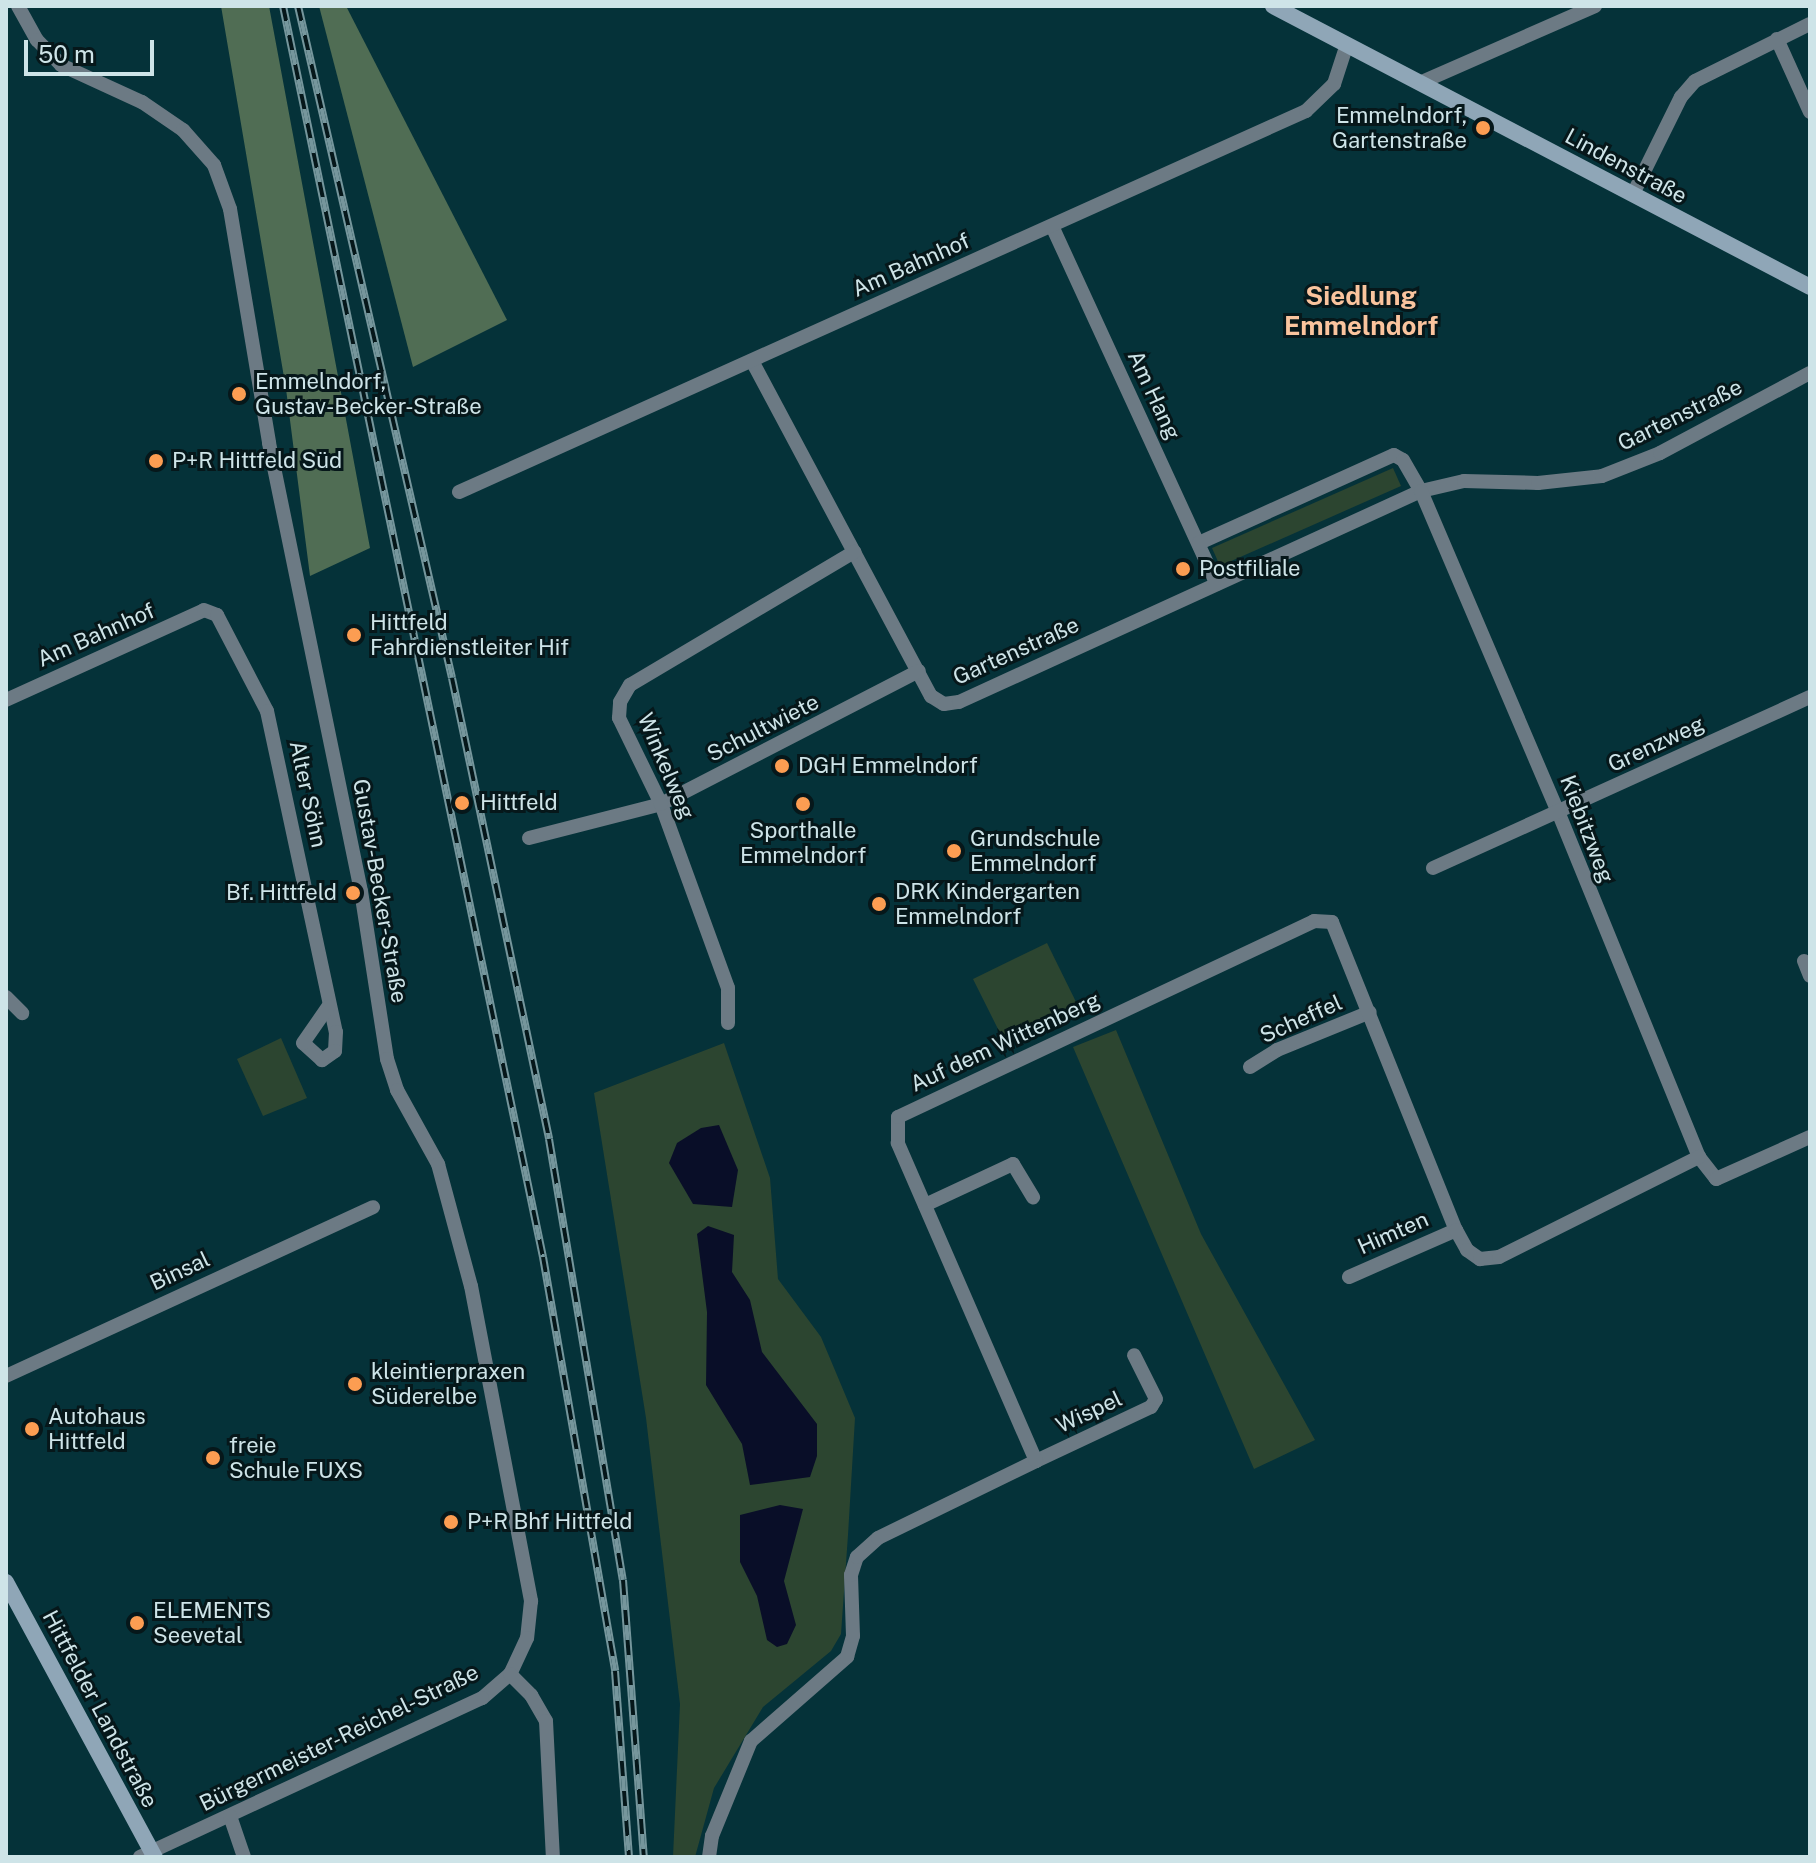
<!DOCTYPE html>
<html>
<head>
<meta charset="utf-8">
<style>
	body { margin:0 }
	#map { position:relative; width:1816px; height:1863px; overflow:hidden; background:#053239; font-family:"Public Sans",sans-serif }
	div>[style] { position:absolute }
	.green>* { inset:0; background:#2c4530 }
	.forest>* { inset:0; background:#506d54 }
	.water>* { inset:0; background:#090e28 }
	.street>* { height:14px; margin:-7px; padding:0 7px; transform-origin:7px; border-radius:7px; background:#6c7a84 }
	.secondary>* { height:16px; margin:-8px; padding:0 8px; transform-origin:8px; border-radius:8px; background:#8fa6b7 }
	.rail>* { height:8px; margin-top:-4px; transform-origin:0; background:repeating-linear-gradient(90deg,#06171a 0 15px,#76969c 0 30px); box-sizing:border-box; border-block:2px solid #76969c }
	.dots>* { width:22px; height:22px; translate:-50% -50%; box-sizing:border-box; border:4px solid #06171a; border-radius:50% }
	span { translate:-50% -50%; white-space:nowrap; text-align:center; line-height:1.15; -webkit-text-stroke:6px #06171a; paint-order:stroke }
	.poi-label { font-size:22px; color:#cee4e8 }
	.right { translate:-100% -50%; text-align:right }
	.left { translate:0 -50%; text-align:left }
	.street-label { font-size:22px; color:#cee4e8 }
	.quarter-label { font-size:26px; color:#fac49e; font-weight:700 }
	.frame { position:absolute; inset:0; border:8px solid #cee4e8; pointer-events:none }
	.scale { position:absolute; left:24px; top:40px; width:130px; height:36px; box-sizing:border-box; border:4px solid #cee4e8; border-top:0; padding-left:10px; font-size:24px; line-height:28px; white-space:nowrap; color:#cee4e8; -webkit-text-stroke:6px #06171a; paint-order:stroke }
</style>
</head>
<body>
<div id="map">
	<div class="green">
		<div style="clip-path:polygon(1393px 468px,1401px 486px,1220px 566px,1212px 548px)"></div>
		<div style="clip-path:polygon(1047px 943px,1080px 1010px,1006px 1045px,973px 979px)"></div>
		<div style="clip-path:polygon(1116px 1030px,1201px 1234px,1315px 1440px,1254px 1469px,1073px 1047px)"></div>
		<div style="clip-path:polygon(281px 1038px,307px 1098px,263px 1116px,237px 1059px)"></div>
		<div style="clip-path:polygon(724px 1043px,770px 1178px,778px 1279px,821px 1337px,855px 1418px,848px 1535px,841px 1634px,831px 1651px,763px 1707px,714px 1788px,695px 1857px,673px 1857px,680px 1704px,646px 1418px,594px 1093px)"></div>
	</div>
	<div class="forest">
		<div style="clip-path:polygon(221px 6px,269px 6px,370px 548px,310px 576px,286px 389px)"></div>
		<div style="clip-path:polygon(319px 6px,346px 6px,507px 320px,413px 367px)"></div>
	</div>
	<div class="water">
		<div style="clip-path:polygon(719px 1125px,738px 1170px,732px 1207px,693px 1204px,669px 1163px,677px 1143px,701px 1128px)"></div>
		<div style="clip-path:polygon(708px 1226px,734px 1235px,732px 1272px,750px 1300px,762px 1352px,817px 1424px,817px 1456px,810px 1477px,750px 1485px,742px 1444px,706px 1385px,707px 1312px,697px 1234px)"></div>
		<div style="clip-path:polygon(780px 1505px,803px 1509px,784px 1581px,796px 1625px,787px 1644px,777px 1647px,767px 1640px,757px 1596px,740px 1562px,740px 1515px)"></div>
	</div>
	<div class="street">
		<div style="left:18px;top:6px;width:39px;rotate:61deg"></div>
		<div style="left:37px;top:40px;width:35px;rotate:46deg"></div>
		<div style="left:61px;top:65px;width:89px;rotate:24.6deg"></div>
		<div style="left:142px;top:102px;width:50px;rotate:34.3deg"></div>
		<div style="left:183px;top:130px;width:47px;rotate:48.5deg"></div>
		<div style="left:214px;top:165px;width:47px;rotate:70deg"></div>
		<div style="left:230px;top:209px;width:237px;rotate:80.5deg"></div>
		<div style="left:269px;top:443px;width:457px;rotate:78.4deg"></div>
		<div style="left:361px;top:891px;width:170px;rotate:81.2deg"></div>
		<div style="left:387px;top:1059px;width:33px;rotate:72deg"></div>
		<div style="left:397px;top:1090px;width:85px;rotate:61deg"></div>
		<div style="left:438px;top:1164px;width:126px;rotate:74.9deg"></div>
		<div style="left:471px;top:1286px;width:321px;rotate:79.2deg"></div>
		<div style="left:531px;top:1601px;width:37px;rotate:96deg"></div>
		<div style="left:527px;top:1638px;width:40px;rotate:115deg"></div>
		<div style="left:510px;top:1674px;width:37px;rotate:139deg"></div>
		<div style="left:482px;top:1698px;width:377px;rotate:155.1deg"></div>
		<div style="left:1777px;top:39px;width:80px;rotate:65.7deg"></div>
		<div style="left:1422px;top:82px;width:189px;rotate:-23.7deg"></div>
		<div style="left:1633px;top:194px;width:108px;rotate:-63.7deg"></div>
		<div style="left:1681px;top:97px;width:21px;rotate:-49deg"></div>
		<div style="left:1695px;top:81px;width:128px;rotate:-26.4deg"></div>
		<div style="left:1052px;top:226px;width:394px;rotate:65.3deg"></div>
		<div style="left:752px;top:361px;width:380px;rotate:61.9deg"></div>
		<div style="left:931px;top:696px;width:15px;rotate:32deg"></div>
		<div style="left:944px;top:704px;width:15px;rotate:-8deg"></div>
		<div style="left:959px;top:702px;width:508px;rotate:-24.55deg"></div>
		<div style="left:1421px;top:491px;width:44px;rotate:-13.1deg"></div>
		<div style="left:1464px;top:481px;width:74px;rotate:1.5deg"></div>
		<div style="left:1538px;top:483px;width:64px;rotate:-6.2deg"></div>
		<div style="left:1602px;top:476px;width:62px;rotate:-21.6deg"></div>
		<div style="left:1660px;top:453px;width:170px;rotate:-28.1deg"></div>
		<div style="left:459px;top:492px;width:929px;rotate:-24.22deg"></div>
		<div style="left:1306px;top:111px;width:39px;rotate:-44deg"></div>
		<div style="left:1334px;top:84px;width:42px;rotate:-72deg"></div>
		<div style="left:1199px;top:543px;width:214px;rotate:-24.3deg"></div>
		<div style="left:1394px;top:455px;width:10px;rotate:29deg"></div>
		<div style="left:1403px;top:460px;width:36px;rotate:60deg"></div>
		<div style="left:1421px;top:491px;width:351px;rotate:66.9deg"></div>
		<div style="left:1559px;top:814px;width:370px;rotate:67.8deg"></div>
		<div style="left:1699px;top:1157px;width:28px;rotate:52deg"></div>
		<div style="left:1716px;top:1179px;width:103px;rotate:-24.1deg"></div>
		<div style="left:6px;top:700px;width:217px;rotate:-24.4deg"></div>
		<div style="left:204px;top:610px;width:14px;rotate:21deg"></div>
		<div style="left:217px;top:615px;width:108px;rotate:62.5deg"></div>
		<div style="left:267px;top:711px;width:328px;rotate:77.9deg"></div>
		<div style="left:336px;top:1032px;width:19px;rotate:93deg"></div>
		<div style="left:335px;top:1051px;width:16px;rotate:145deg"></div>
		<div style="left:322px;top:1060px;width:25px;rotate:-138deg"></div>
		<div style="left:303px;top:1043px;width:44px;rotate:-55.2deg"></div>
		<div style="left:529px;top:838px;width:136px;rotate:-14.4deg"></div>
		<div style="left:661px;top:804px;width:290px;rotate:-27.3deg"></div>
		<div style="left:1433px;top:868px;width:414px;rotate:-24.4deg"></div>
		<div style="left:1804px;top:961px;width:16px;rotate:68deg"></div>
		<div style="left:6px;top:997px;width:23px;rotate:45deg"></div>
		<div style="left:728px;top:1023px;width:35px;rotate:-90deg"></div>
		<div style="left:728px;top:988px;width:196px;rotate:-110deg"></div>
		<div style="left:661px;top:804px;width:96px;rotate:-116deg"></div>
		<div style="left:619px;top:718px;width:16px;rotate:-86deg"></div>
		<div style="left:620px;top:702px;width:20px;rotate:-60deg"></div>
		<div style="left:630px;top:685px;width:261px;rotate:-30.7deg"></div>
		<div style="left:1250px;top:1067px;width:32px;rotate:-32deg"></div>
		<div style="left:1277px;top:1050px;width:100px;rotate:-22.2deg"></div>
		<div style="left:925px;top:1205px;width:97px;rotate:-25deg"></div>
		<div style="left:1013px;top:1164px;width:39px;rotate:59deg"></div>
		<div style="left:1349px;top:1277px;width:117px;rotate:-23.7deg"></div>
		<div style="left:6px;top:1376px;width:404px;rotate:-24.7deg"></div>
		<div style="left:1036px;top:1461px;width:127px;rotate:-25.2deg"></div>
		<div style="left:1151px;top:1407px;width:9px;rotate:-58deg"></div>
		<div style="left:1156px;top:1399px;width:49px;rotate:-116.6deg"></div>
		<div style="left:510px;top:1674px;width:30px;rotate:45deg"></div>
		<div style="left:531px;top:1695px;width:30px;rotate:60deg"></div>
		<div style="left:546px;top:1721px;width:136px;rotate:87.1deg"></div>
		<div style="left:230px;top:1816px;width:43px;rotate:71.1deg"></div>
		<div style="left:709px;top:1857px;width:21px;rotate:-82deg"></div>
		<div style="left:712px;top:1836px;width:103px;rotate:-67.7deg"></div>
		<div style="left:751px;top:1741px;width:128px;rotate:-41.2deg"></div>
		<div style="left:847px;top:1657px;width:22px;rotate:-74deg"></div>
		<div style="left:853px;top:1636px;width:61px;rotate:-91.9deg"></div>
		<div style="left:851px;top:1575px;width:19px;rotate:-72deg"></div>
		<div style="left:857px;top:1557px;width:28px;rotate:-42deg"></div>
		<div style="left:878px;top:1538px;width:176px;rotate:-26deg"></div>
		<div style="left:1036px;top:1461px;width:347px;rotate:-113.5deg"></div>
		<div style="left:898px;top:1143px;width:26px;rotate:-90deg"></div>
		<div style="left:898px;top:1117px;width:460px;rotate:-25.2deg"></div>
		<div style="left:1314px;top:921px;width:18px;rotate:3deg"></div>
		<div style="left:1332px;top:922px;width:332px;rotate:68.1deg"></div>
		<div style="left:1456px;top:1230px;width:23px;rotate:61deg"></div>
		<div style="left:1467px;top:1250px;width:16px;rotate:35deg"></div>
		<div style="left:1480px;top:1259px;width:19px;rotate:-6deg"></div>
		<div style="left:1499px;top:1257px;width:224px;rotate:-26.6deg"></div>
	</div>
	<div class="secondary">
		<div style="left:1273px;top:6px;width:606px;rotate:27.62deg"></div>
		<div style="left:6px;top:1582px;width:313px;rotate:61.6deg"></div>
	</div>
	<div class="rail">
		<div style="left:283px;top:6px;width:1278px;rotate:78.26deg"></div>
		<div style="left:543px;top:1257px;width:420px;rotate:80.1deg"></div>
		<div style="left:615px;top:1671px;width:187px;rotate:85.7deg"></div>
		<div style="left:298px;top:6px;width:689px;rotate:77.09deg"></div>
		<div style="left:452px;top:678px;width:471px;rotate:78.1deg"></div>
		<div style="left:549px;top:1139px;width:447px;rotate:80.5deg"></div>
		<div style="left:623px;top:1580px;width:278px;rotate:85.7deg"></div>
	</div>
	<div class="dots">
		<div style="left:1483px;top:128px;background:#fc9d52"></div>
		<div style="left:239px;top:394px;background:#fc9d52"></div>
		<div style="left:156px;top:461px;background:#fc9d52"></div>
		<div style="left:1183px;top:569px;background:#fc9d52"></div>
		<div style="left:354px;top:635px;background:#fc9d52"></div>
		<div style="left:782px;top:766px;background:#fc9d52"></div>
		<div style="left:462px;top:803px;background:#fc9d52"></div>
		<div style="left:803px;top:804px;background:#fc9d52"></div>
		<div style="left:954px;top:851px;background:#fc9d52"></div>
		<div style="left:353px;top:893px;background:#fc9d52"></div>
		<div style="left:879px;top:904px;background:#fc9d52"></div>
		<div style="left:355px;top:1384px;background:#fc9d52"></div>
		<div style="left:32px;top:1429px;background:#fc9d52"></div>
		<div style="left:213px;top:1458px;background:#fc9d52"></div>
		<div style="left:451px;top:1522px;background:#fc9d52"></div>
		<div style="left:137px;top:1623px;background:#fc9d52"></div>
	</div>
	<div class="poi-label">
		<span class="right" style="left:1467px;top:128px">Emmelndorf,<br>Gartenstraße</span>
		<span class="left" style="left:255px;top:394px">Emmelndorf,<br>Gustav-Becker-Straße</span>
		<span class="left" style="left:172px;top:461px">P+R Hittfeld Süd</span>
		<span class="left" style="left:1199px;top:569px">Postfiliale</span>
		<span class="left" style="left:370px;top:635px">Hittfeld<br>Fahrdienstleiter Hif</span>
		<span class="left" style="left:798px;top:766px">DGH Emmelndorf</span>
		<span class="left" style="left:480px;top:803px">Hittfeld</span>
		<span style="left:803px;top:843px">Sporthalle<br>Emmelndorf</span>
		<span class="left" style="left:970px;top:851px">Grundschule<br>Emmelndorf</span>
		<span class="left" style="left:895px;top:904px">DRK Kindergarten<br>Emmelndorf</span>
		<span class="right" style="left:337px;top:893px">Bf. Hittfeld</span>
		<span class="left" style="left:371px;top:1384px">kleintierpraxen<br>Süderelbe</span>
		<span class="left" style="left:48px;top:1429px">Autohaus<br>Hittfeld</span>
		<span class="left" style="left:229px;top:1458px">freie<br>Schule FUXS</span>
		<span class="left" style="left:467px;top:1522px">P+R Bhf Hittfeld</span>
		<span class="left" style="left:153px;top:1623px">ELEMENTS<br>Seevetal</span>
	</div>
	<div class="street-label">
		<span style="left:1626px;top:166px;rotate:28deg">Lindenstraße</span>
		<span style="left:911px;top:265px;rotate:-24deg">Am Bahnhof</span>
		<span style="left:1154px;top:395px;rotate:65deg">Am Hang</span>
		<span style="left:1680px;top:415px;rotate:-26deg">Gartenstraße</span>
		<span style="left:96px;top:635px;rotate:-24deg">Am Bahnhof</span>
		<span style="left:1016px;top:651px;rotate:-24deg">Gartenstraße</span>
		<span style="left:763px;top:728px;rotate:-27deg">Schultwiete</span>
		<span style="left:1656px;top:744px;rotate:-25deg">Grenzweg</span>
		<span style="left:666px;top:766px;rotate:67deg">Winkelweg</span>
		<span style="left:308px;top:794px;rotate:78deg">Alter Söhn</span>
		<span style="left:1587px;top:829px;rotate:69deg">Kiebitzweg</span>
		<span style="left:380px;top:891px;rotate:80deg">Gustav-Becker-Straße</span>
		<span style="left:1301px;top:1019px;rotate:-24deg">Scheffel</span>
		<span style="left:1005px;top:1042px;rotate:-25deg">Auf dem Wittenberg</span>
		<span style="left:1393px;top:1233px;rotate:-24deg">Himten</span>
		<span style="left:180px;top:1271px;rotate:-25deg">Binsal</span>
		<span style="left:1089px;top:1412px;rotate:-25deg">Wispel</span>
		<span style="left:100px;top:1709px;rotate:62deg">Hittfelder Landstraße</span>
		<span style="left:339px;top:1738px;rotate:-26deg">Bürgermeister-Reichel-Straße</span>
	</div>
	<div class="quarter-label">
		<span style="left:1361px;top:311px">Siedlung<br>Emmelndorf</span>
	</div>
	<div class="frame"></div>
	<div class="scale">50 m</div>
</div>
</body>
</html>
